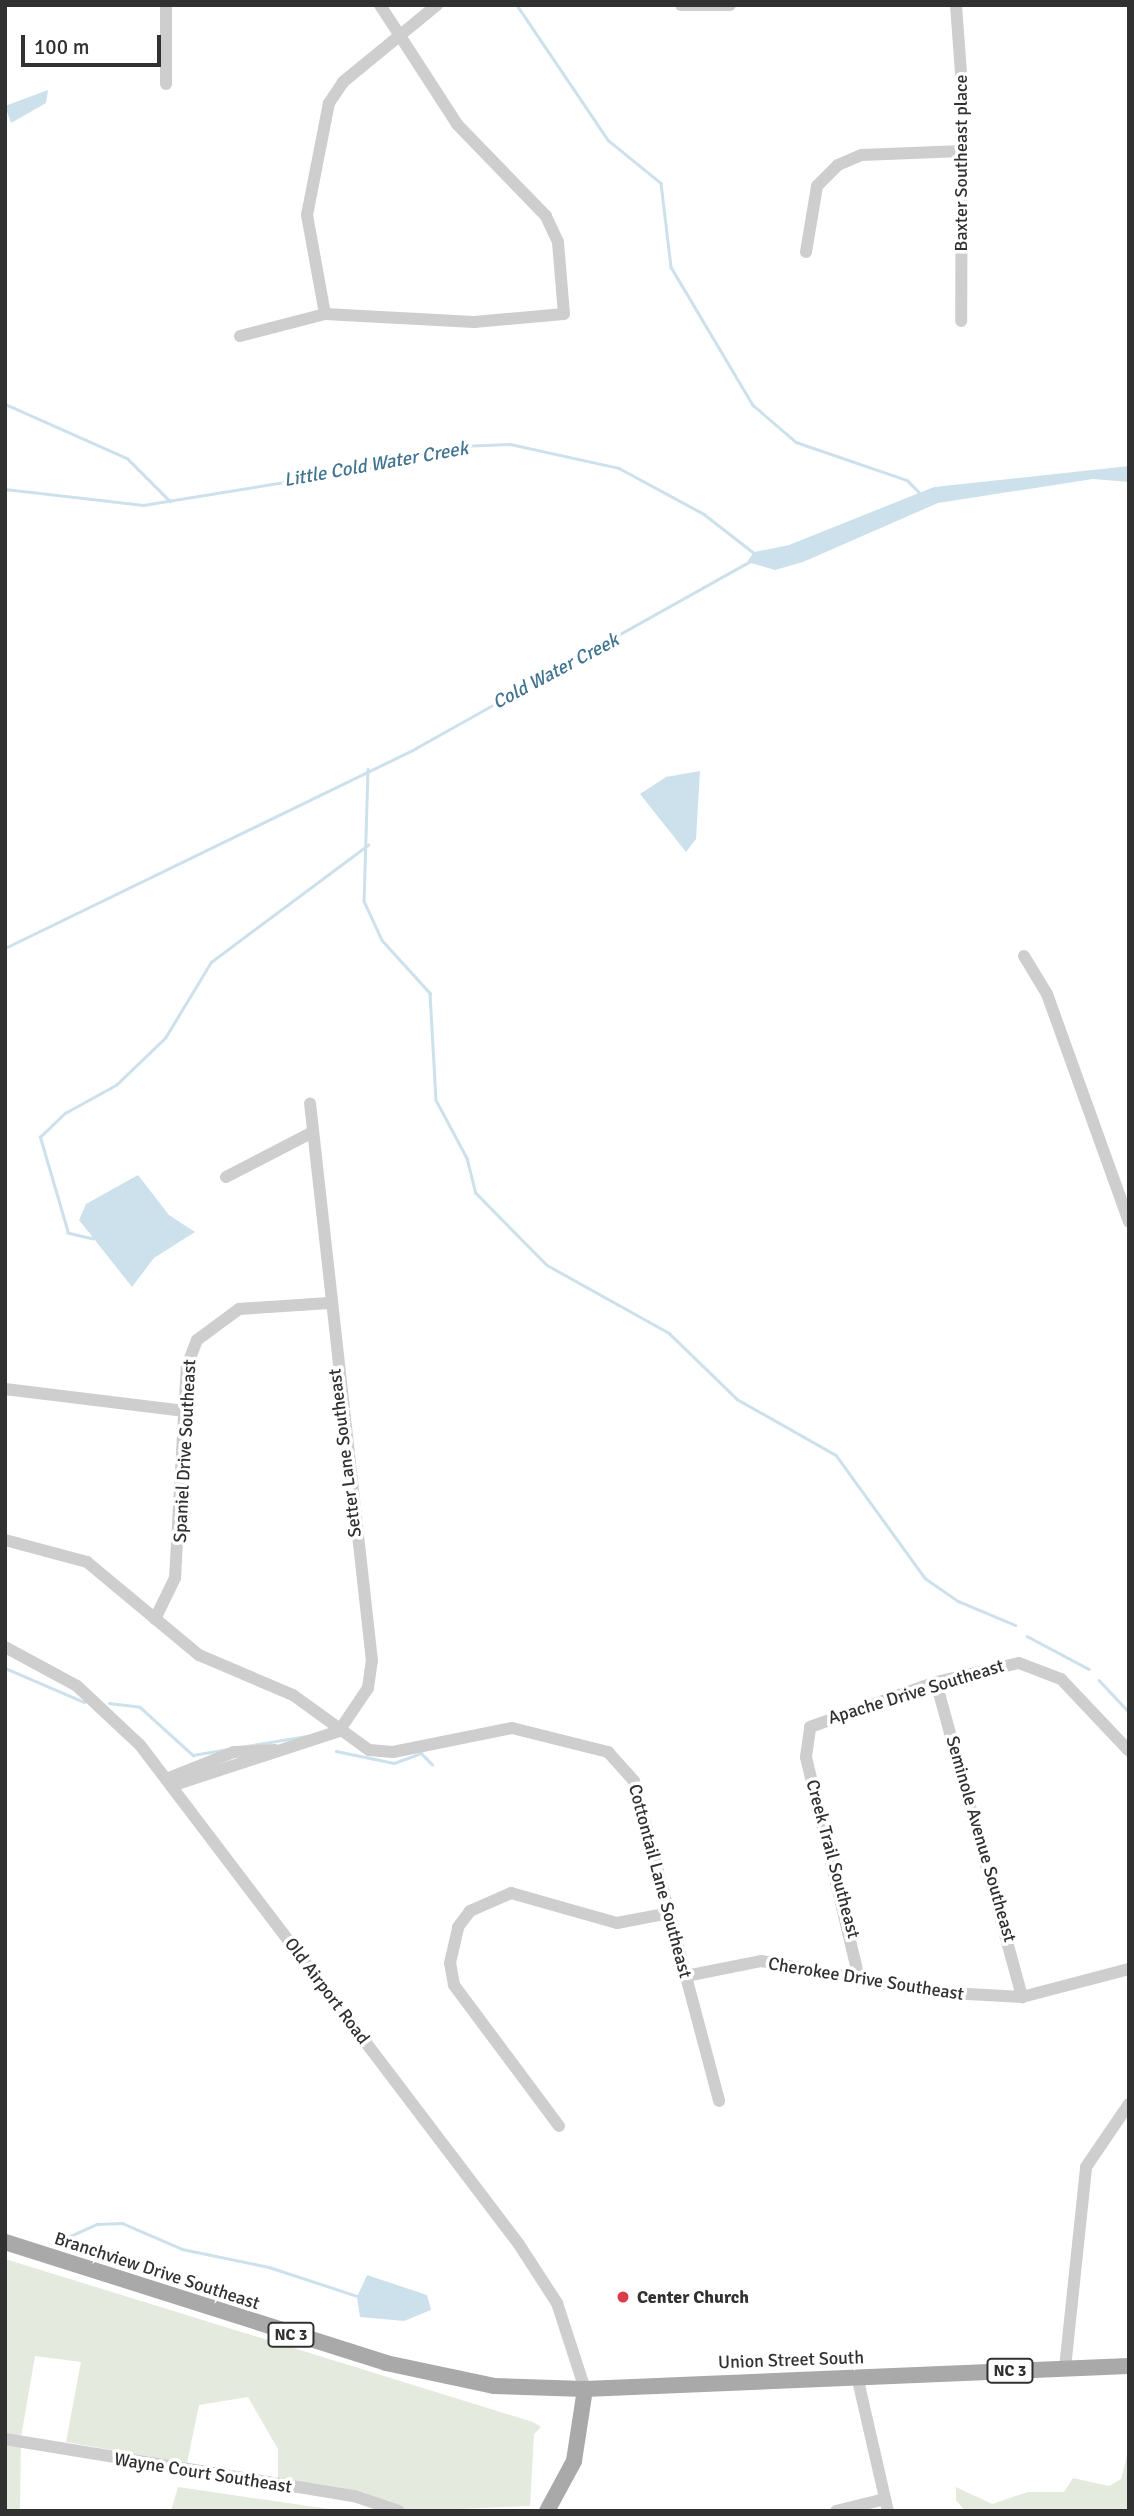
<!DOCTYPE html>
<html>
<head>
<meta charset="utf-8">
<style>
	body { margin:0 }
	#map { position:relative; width:1134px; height:2516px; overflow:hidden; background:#fff; font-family:Signika,sans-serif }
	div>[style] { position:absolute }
	.green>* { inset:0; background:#e4eadd }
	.water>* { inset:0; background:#cde1ec }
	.stream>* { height:2.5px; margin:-1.25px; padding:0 1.25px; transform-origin:1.25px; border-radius:1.25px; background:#cde1ec }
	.minor>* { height:12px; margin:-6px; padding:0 6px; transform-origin:6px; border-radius:6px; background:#cecece }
	.major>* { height:16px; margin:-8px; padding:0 8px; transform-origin:8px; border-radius:8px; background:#a9a9a9 }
	.dots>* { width:19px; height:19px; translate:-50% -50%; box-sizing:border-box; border:4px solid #fff; border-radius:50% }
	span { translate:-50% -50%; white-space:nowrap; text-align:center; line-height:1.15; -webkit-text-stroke:7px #fff; paint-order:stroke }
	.shield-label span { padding:2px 5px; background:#fff; border:2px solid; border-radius:5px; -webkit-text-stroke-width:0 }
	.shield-label { font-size:16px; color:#313131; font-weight:700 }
	.street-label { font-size:18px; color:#313131 }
	.poi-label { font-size:18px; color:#313131; font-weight:700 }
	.left { translate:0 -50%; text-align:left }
	.water-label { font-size:19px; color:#417491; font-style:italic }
	.frame { position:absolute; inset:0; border:7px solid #313131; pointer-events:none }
	.scale { position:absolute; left:21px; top:35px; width:140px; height:32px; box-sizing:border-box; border:4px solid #313131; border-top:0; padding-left:9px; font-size:21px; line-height:24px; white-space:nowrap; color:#313131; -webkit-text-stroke:5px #fff; paint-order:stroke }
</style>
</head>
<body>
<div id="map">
	<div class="green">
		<div style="clip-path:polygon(5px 2259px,533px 2422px,541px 2427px,534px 2434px,530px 2506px,414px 2511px,278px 2480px,278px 2449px,248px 2397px,199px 2405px,187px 2463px,66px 2442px,81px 2362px,35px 2356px,21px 2437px,20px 2511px,5px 2511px)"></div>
		<div style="clip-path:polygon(1129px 2448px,1129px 2511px,965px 2511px,956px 2500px,956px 2487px,992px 2504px,1028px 2492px,1064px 2492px,1073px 2478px,1109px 2486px,1121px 2479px)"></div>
		<div style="clip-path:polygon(178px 2487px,342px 2511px,171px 2511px)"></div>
	</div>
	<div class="water">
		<div style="clip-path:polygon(48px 90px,46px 103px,11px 123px,5px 106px)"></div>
		<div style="clip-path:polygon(1129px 466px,1129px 482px,1093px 479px,938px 503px,803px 562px,775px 570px,747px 562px,754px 552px,789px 545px,934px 487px)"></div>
		<div style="clip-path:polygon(700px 771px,696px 839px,686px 852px,640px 794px,666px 777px)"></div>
		<div style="clip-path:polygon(138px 1175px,169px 1215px,195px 1232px,154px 1258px,132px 1287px,79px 1220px,86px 1204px)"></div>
		<div style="clip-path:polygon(367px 2275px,427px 2295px,431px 2310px,404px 2321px,360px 2317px,357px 2297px)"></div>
	</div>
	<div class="stream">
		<div style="left:517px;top:5px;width:163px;rotate:56deg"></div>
		<div style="left:608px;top:140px;width:68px;rotate:39.1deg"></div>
		<div style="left:661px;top:183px;width:85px;rotate:83.2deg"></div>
		<div style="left:671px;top:267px;width:161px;rotate:59.3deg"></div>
		<div style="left:753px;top:405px;width:57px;rotate:40.7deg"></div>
		<div style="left:796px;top:442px;width:117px;rotate:18.9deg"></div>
		<div style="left:907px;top:480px;width:21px;rotate:45deg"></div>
		<div style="left:5px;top:404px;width:133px;rotate:23.9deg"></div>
		<div style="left:127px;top:458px;width:61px;rotate:45deg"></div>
		<div style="left:5px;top:489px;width:139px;rotate:6.6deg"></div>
		<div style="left:143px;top:505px;width:231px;rotate:-9.2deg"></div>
		<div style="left:371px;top:468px;width:91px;rotate:-14deg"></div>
		<div style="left:459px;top:446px;width:51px;rotate:-2.2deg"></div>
		<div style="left:510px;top:444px;width:112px;rotate:12.4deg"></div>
		<div style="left:619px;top:468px;width:97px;rotate:28.4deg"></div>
		<div style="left:704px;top:514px;width:63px;rotate:38deg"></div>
		<div style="left:368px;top:769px;width:132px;rotate:91.7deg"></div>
		<div style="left:364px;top:901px;width:43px;rotate:65.2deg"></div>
		<div style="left:382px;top:940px;width:72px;rotate:47.8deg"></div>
		<div style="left:430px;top:993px;width:107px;rotate:86.8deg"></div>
		<div style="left:436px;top:1100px;width:66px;rotate:61.9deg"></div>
		<div style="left:467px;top:1158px;width:36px;rotate:76deg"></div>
		<div style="left:476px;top:1193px;width:101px;rotate:45.4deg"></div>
		<div style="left:547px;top:1265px;width:140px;rotate:29.1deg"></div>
		<div style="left:669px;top:1333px;width:95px;rotate:44.1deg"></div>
		<div style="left:737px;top:1399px;width:114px;rotate:29.5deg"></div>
		<div style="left:836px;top:1455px;width:152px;rotate:54.1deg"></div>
		<div style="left:925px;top:1578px;width:40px;rotate:34.9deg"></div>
		<div style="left:958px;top:1601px;width:62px;rotate:22.8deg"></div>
		<div style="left:5px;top:948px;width:457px;rotate:-25.9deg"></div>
		<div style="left:416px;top:748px;width:381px;rotate:-29.2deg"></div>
		<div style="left:93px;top:1239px;width:26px;rotate:-167deg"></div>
		<div style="left:68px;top:1233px;width:100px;rotate:-106.3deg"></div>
		<div style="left:40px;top:1137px;width:35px;rotate:-44deg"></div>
		<div style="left:65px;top:1113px;width:58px;rotate:-28.8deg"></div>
		<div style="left:116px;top:1085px;width:68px;rotate:-43.8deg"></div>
		<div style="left:165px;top:1038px;width:89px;rotate:-58.8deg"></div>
		<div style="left:211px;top:962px;width:196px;rotate:-36.7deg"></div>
		<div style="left:1027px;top:1636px;width:70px;rotate:28deg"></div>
		<div style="left:5px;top:1668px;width:86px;rotate:23.3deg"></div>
		<div style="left:1099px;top:1680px;width:44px;rotate:46.8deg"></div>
		<div style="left:109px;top:1703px;width:31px;rotate:7deg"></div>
		<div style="left:140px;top:1707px;width:72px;rotate:42.2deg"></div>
		<div style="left:193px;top:1755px;width:115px;rotate:-9.5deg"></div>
		<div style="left:336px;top:1751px;width:59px;rotate:11.7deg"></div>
		<div style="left:394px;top:1763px;width:29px;rotate:-20deg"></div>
		<div style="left:421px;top:1753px;width:16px;rotate:45deg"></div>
		<div style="left:57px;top:2242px;width:44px;rotate:-24.2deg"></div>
		<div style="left:97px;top:2224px;width:25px;rotate:-2deg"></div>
		<div style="left:122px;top:2223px;width:65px;rotate:23.4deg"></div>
		<div style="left:182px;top:2249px;width:89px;rotate:11.7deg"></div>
		<div style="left:269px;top:2267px;width:96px;rotate:18.2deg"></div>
	</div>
	<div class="minor">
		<div style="left:681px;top:5px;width:49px"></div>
		<div style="left:956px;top:5px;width:82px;rotate:85.8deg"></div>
		<div style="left:962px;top:87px;width:234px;rotate:90.2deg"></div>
		<div style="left:166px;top:84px;width:79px;rotate:-90deg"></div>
		<div style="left:806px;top:252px;width:67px;rotate:-80.5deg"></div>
		<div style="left:817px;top:186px;width:30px;rotate:-45deg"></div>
		<div style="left:838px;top:165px;width:26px;rotate:-23deg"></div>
		<div style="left:862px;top:155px;width:100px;rotate:-2.3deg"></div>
		<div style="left:325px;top:314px;width:101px;rotate:-100.3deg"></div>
		<div style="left:307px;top:215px;width:114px;rotate:-78.9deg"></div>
		<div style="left:329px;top:103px;width:25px;rotate:-56deg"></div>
		<div style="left:343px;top:82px;width:122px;rotate:-39.3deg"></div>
		<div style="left:240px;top:336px;width:88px;rotate:-14.5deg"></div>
		<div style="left:325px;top:314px;width:149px;rotate:3.1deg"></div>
		<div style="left:474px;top:322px;width:90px;rotate:-5.1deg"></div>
		<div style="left:564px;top:314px;width:72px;rotate:-94.8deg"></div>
		<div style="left:558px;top:242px;width:29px;rotate:-115deg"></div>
		<div style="left:546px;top:216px;width:128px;rotate:-134.1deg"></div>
		<div style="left:457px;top:124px;width:142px;rotate:-122.9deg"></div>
		<div style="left:1024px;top:956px;width:44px;rotate:58.8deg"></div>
		<div style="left:1047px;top:994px;width:242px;rotate:70.2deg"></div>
		<div style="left:226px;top:1177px;width:96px;rotate:-27.4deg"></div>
		<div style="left:5px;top:1389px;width:181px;rotate:7deg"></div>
		<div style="left:5px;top:1540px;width:85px;rotate:15deg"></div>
		<div style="left:87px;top:1562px;width:146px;rotate:39.7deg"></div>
		<div style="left:199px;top:1655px;width:102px;rotate:23.1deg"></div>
		<div style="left:293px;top:1695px;width:94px;rotate:35.9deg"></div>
		<div style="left:369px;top:1750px;width:24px;rotate:5deg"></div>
		<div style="left:393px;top:1752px;width:121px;rotate:-11.4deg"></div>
		<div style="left:512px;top:1728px;width:99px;rotate:14deg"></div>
		<div style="left:608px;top:1752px;width:39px;rotate:48deg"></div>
		<div style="left:634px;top:1781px;width:331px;rotate:75.1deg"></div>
		<div style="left:155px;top:1619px;width:46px;rotate:-64deg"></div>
		<div style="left:175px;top:1578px;width:212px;rotate:-86.8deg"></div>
		<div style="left:187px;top:1366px;width:28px;rotate:-69deg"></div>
		<div style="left:197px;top:1340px;width:52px;rotate:-36.4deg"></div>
		<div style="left:239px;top:1309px;width:90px;rotate:-3.8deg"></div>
		<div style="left:5px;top:1647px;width:82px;rotate:28.4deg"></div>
		<div style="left:77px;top:1686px;width:86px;rotate:43.1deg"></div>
		<div style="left:140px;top:1745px;width:625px;rotate:52.8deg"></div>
		<div style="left:518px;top:2243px;width:72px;rotate:57deg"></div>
		<div style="left:557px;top:2303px;width:90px;rotate:72deg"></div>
		<div style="left:936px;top:1682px;width:327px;rotate:74.7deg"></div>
		<div style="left:166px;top:1779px;width:73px;rotate:-21.7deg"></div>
		<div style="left:234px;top:1752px;width:41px;rotate:-2.8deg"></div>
		<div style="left:171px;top:1786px;width:177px;rotate:-18.1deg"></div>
		<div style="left:339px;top:1731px;width:52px;rotate:-56deg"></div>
		<div style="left:368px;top:1688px;width:27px;rotate:-82deg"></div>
		<div style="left:372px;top:1661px;width:561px;rotate:-96.34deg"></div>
		<div style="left:686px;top:1976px;width:76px;rotate:-11.3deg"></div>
		<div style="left:761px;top:1961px;width:172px;rotate:10.4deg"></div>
		<div style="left:930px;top:1992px;width:92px;rotate:3.1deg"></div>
		<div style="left:1022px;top:1997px;width:111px;rotate:-14.7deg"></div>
		<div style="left:859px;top:1978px;width:227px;rotate:-103.5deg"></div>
		<div style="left:806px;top:1757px;width:30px;rotate:-82deg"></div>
		<div style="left:810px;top:1727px;width:134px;rotate:-19.7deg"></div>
		<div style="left:936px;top:1682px;width:85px;rotate:-12.9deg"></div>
		<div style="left:1019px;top:1663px;width:45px;rotate:20.9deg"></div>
		<div style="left:1061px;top:1679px;width:99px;rotate:46.6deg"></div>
		<div style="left:559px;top:2126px;width:176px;rotate:-126.7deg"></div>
		<div style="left:454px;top:1985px;width:22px;rotate:-100deg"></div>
		<div style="left:450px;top:1963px;width:37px;rotate:-77deg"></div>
		<div style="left:458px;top:1927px;width:20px;rotate:-53deg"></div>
		<div style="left:470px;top:1911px;width:45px;rotate:-23.7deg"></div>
		<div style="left:511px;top:1893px;width:110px;rotate:15.8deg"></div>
		<div style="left:617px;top:1923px;width:54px;rotate:-10.7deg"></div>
		<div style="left:1065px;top:2368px;width:202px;rotate:-84deg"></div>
		<div style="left:1086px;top:2167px;width:76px;rotate:-55.7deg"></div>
		<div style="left:857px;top:2376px;width:139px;rotate:77.1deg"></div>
		<div style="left:5px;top:2439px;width:354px;rotate:9.3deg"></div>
		<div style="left:354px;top:2496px;width:47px;rotate:18.4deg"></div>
		<div style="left:836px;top:2511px;width:50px;rotate:-13.8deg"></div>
	</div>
	<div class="major">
		<div style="left:5px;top:2242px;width:400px;rotate:17.6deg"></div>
		<div style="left:386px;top:2363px;width:110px;rotate:12deg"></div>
		<div style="left:494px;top:2386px;width:91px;rotate:1.9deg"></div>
		<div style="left:585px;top:2389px;width:544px;rotate:-2.42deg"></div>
		<div style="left:547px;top:2511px;width:57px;rotate:-61.6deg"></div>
		<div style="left:574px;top:2461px;width:73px;rotate:-81.3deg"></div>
	</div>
	<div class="dots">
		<div style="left:623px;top:2297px;background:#df3c4b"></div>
	</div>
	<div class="shield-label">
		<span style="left:291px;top:2335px">NC 3</span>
		<span style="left:1010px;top:2371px">NC 3</span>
	</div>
	<div class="street-label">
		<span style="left:961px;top:163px;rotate:-90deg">Baxter Southeast place</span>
		<span style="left:185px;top:1451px;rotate:-87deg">Spaniel Drive Southeast</span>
		<span style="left:345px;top:1453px;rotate:-97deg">Setter Lane Southeast</span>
		<span style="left:916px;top:1692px;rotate:-17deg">Apache Drive Southeast</span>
		<span style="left:981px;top:1839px;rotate:74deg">Seminole Avenue Southeast</span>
		<span style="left:833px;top:1859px;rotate:75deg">Creek Trail Southeast</span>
		<span style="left:660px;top:1881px;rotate:75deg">Cottontail Lane Southeast</span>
		<span style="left:866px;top:1979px;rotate:9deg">Cherokee Drive Southeast</span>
		<span style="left:327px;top:1991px;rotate:53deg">Old Airport Road</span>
		<span style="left:157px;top:2271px;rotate:18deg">Branchview Drive Southeast</span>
		<span style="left:791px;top:2360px;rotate:-2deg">Union Street South</span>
		<span style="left:203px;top:2473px;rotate:9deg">Wayne Court Southeast</span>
	</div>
	<div class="poi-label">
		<span class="left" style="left:637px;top:2297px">Center Church</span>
	</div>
	<div class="water-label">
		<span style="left:376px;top:465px;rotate:-10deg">Little Cold Water Creek</span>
		<span style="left:556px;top:672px;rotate:-28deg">Cold Water Creek</span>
	</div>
	<div class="frame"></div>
	<div class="scale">100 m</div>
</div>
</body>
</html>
